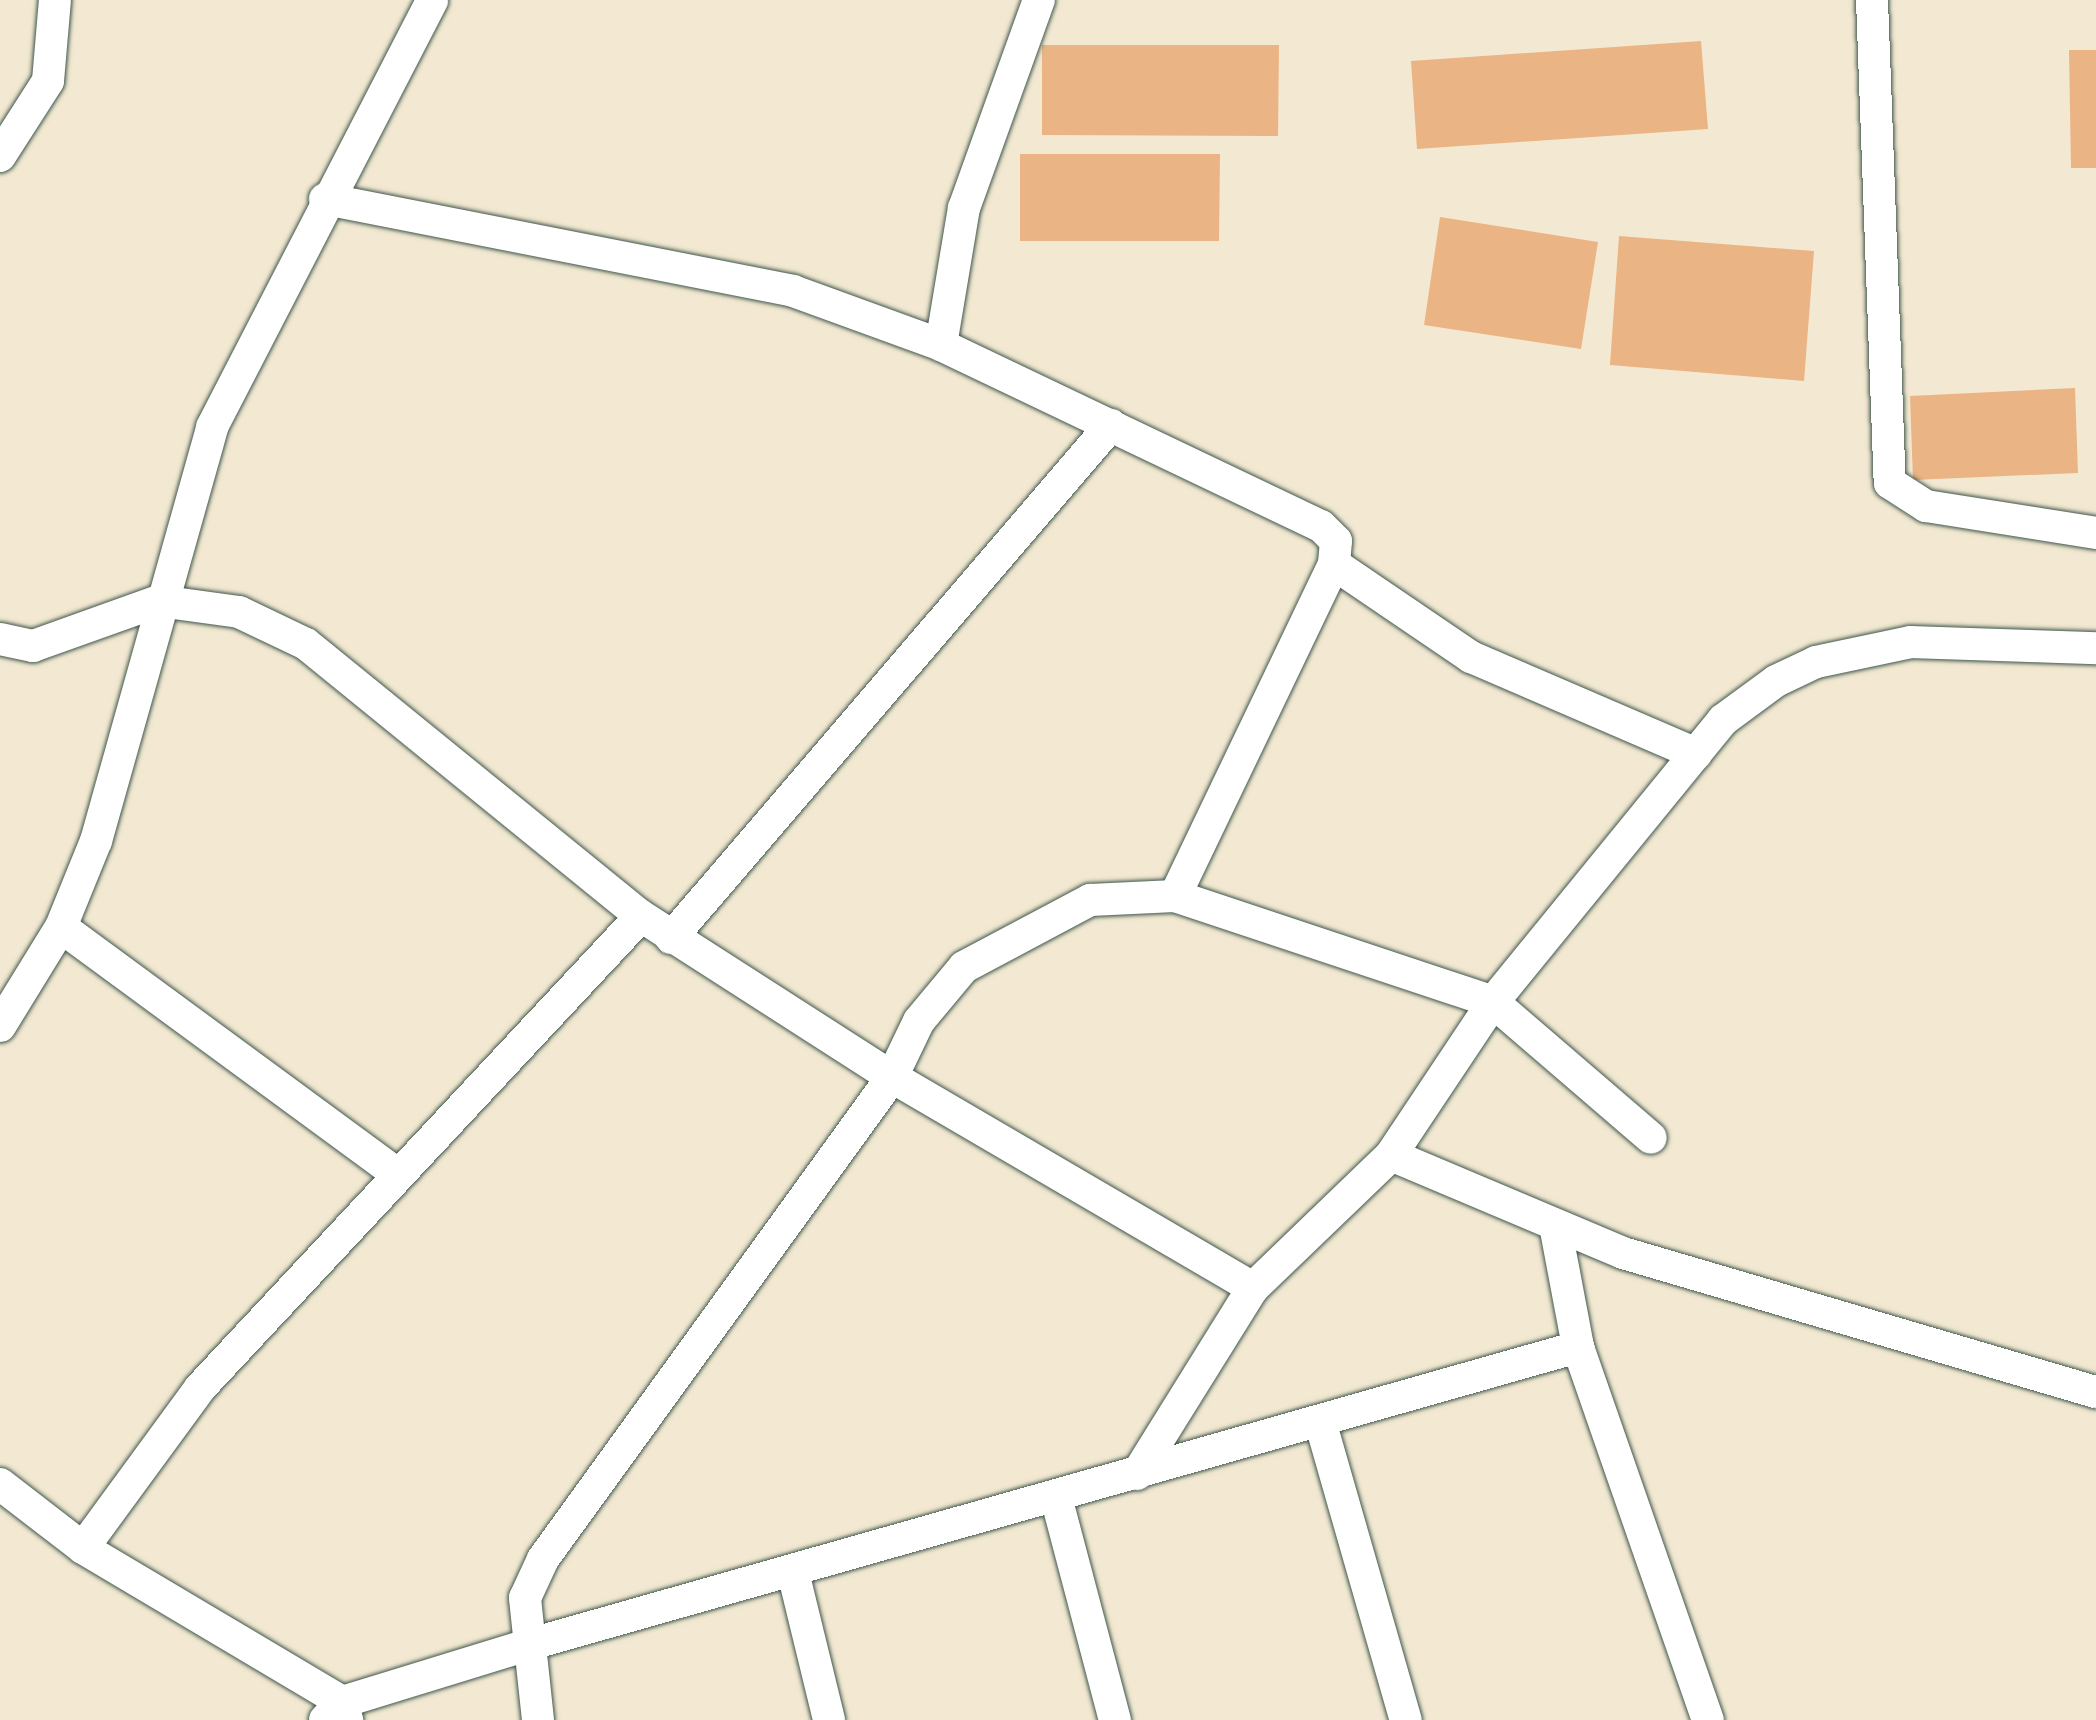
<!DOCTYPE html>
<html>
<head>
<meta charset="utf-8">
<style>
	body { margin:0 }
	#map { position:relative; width:2096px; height:1720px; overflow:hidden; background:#f3e9d2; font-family:Itim,sans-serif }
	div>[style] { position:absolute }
	.building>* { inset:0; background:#ebb484 }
	.roads { filter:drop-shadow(0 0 2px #3f574c) drop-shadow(0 0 2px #3f574c) }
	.minor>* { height:32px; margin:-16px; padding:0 16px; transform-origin:16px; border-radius:16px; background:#fff }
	span { translate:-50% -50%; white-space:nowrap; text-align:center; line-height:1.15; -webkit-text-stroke:8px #fdfcf7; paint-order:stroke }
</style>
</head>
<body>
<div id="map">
	<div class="building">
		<div style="clip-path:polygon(1701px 41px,1708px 129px,1417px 149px,1411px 61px)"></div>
		<div style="clip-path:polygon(1042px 45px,1279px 45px,1278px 136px,1042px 135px)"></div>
		<div style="clip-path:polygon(2069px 50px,2096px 50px,2096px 168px,2071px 168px)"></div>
		<div style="clip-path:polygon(1020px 154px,1220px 154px,1219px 241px,1020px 241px)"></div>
		<div style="clip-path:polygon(1440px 217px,1598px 242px,1581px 349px,1424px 325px)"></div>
		<div style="clip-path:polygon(1619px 236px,1814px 251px,1804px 381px,1610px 365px)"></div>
		<div style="clip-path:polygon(2075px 388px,2078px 473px,1913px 480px,1910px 396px)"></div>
	</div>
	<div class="roads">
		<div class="minor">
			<div style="left:1872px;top:0;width:483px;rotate:87.9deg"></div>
			<div style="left:1890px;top:483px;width:43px;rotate:32.6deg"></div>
			<div style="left:1926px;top:506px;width:172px;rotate:9deg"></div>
			<div style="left:0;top:156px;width:89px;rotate:-57.4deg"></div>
			<div style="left:48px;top:81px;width:81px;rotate:-85.1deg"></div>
			<div style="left:325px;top:199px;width:477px;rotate:11.1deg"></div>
			<div style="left:793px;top:291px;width:158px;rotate:20deg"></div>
			<div style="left:941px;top:345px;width:421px;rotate:25.5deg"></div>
			<div style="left:1321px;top:526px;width:21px;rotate:45deg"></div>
			<div style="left:1336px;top:541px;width:23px;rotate:95deg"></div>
			<div style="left:1334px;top:564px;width:368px;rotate:115.6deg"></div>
			<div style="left:941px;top:345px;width:139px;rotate:-80.5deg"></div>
			<div style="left:964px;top:208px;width:221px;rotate:-70.2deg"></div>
			<div style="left:1334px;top:564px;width:166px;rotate:34.2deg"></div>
			<div style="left:1471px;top:657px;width:245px;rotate:23.3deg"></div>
			<div style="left:0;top:639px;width:34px;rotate:12deg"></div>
			<div style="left:33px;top:646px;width:134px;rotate:-19.7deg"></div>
			<div style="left:159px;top:601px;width:81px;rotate:7.8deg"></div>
			<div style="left:239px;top:612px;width:74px;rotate:25.5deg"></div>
			<div style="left:306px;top:644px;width:432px;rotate:39.1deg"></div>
			<div style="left:61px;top:927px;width:414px;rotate:36.3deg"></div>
			<div style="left:671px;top:938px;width:676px;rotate:-49.38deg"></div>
			<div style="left:0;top:1026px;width:116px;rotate:-58.4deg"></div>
			<div style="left:61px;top:927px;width:93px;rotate:-67.9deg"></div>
			<div style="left:96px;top:841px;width:430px;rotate:-74.3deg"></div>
			<div style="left:212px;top:427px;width:480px;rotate:-62.7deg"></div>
			<div style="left:1391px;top:1155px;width:184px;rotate:-56.3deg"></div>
			<div style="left:1493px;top:1002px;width:364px;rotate:-50.8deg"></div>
			<div style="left:1723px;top:720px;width:66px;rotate:-36.3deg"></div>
			<div style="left:1776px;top:681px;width:44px;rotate:-25.4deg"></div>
			<div style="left:1816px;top:662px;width:97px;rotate:-11.9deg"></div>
			<div style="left:1911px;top:642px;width:185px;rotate:1.9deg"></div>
			<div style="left:1555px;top:1225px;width:124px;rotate:79.3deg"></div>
			<div style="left:1320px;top:1421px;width:311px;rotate:74deg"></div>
			<div style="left:1137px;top:1474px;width:219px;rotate:-58.1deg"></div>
			<div style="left:1253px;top:1288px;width:192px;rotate:-43.9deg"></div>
			<div style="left:1391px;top:1155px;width:252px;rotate:22.9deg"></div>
			<div style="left:1623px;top:1253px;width:493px;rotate:16.4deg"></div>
			<div style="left:0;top:1484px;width:105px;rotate:37.6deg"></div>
			<div style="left:83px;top:1548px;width:198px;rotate:-53.8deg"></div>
			<div style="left:200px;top:1388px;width:646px;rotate:-46.94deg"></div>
			<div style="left:641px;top:916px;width:298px;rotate:32.7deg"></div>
			<div style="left:892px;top:1077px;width:62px;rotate:-64.3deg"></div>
			<div style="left:919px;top:1021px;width:70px;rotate:-50.2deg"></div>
			<div style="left:964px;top:967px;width:143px;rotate:-28deg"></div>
			<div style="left:1090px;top:900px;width:85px;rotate:-2.7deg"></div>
			<div style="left:1175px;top:896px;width:335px;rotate:18.4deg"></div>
			<div style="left:1493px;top:1002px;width:208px;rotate:40.7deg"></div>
			<div style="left:1056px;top:1497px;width:231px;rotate:75.2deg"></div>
			<div style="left:83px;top:1548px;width:301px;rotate:30.7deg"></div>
			<div style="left:342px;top:1702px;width:19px;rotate:74deg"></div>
			<div style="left:793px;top:1572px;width:152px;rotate:76.3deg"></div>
			<div style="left:325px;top:1720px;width:25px;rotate:-47deg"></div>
			<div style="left:342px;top:1702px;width:190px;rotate:-17.1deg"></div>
			<div style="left:524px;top:1646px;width:1096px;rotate:-15.84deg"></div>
			<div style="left:1578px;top:1347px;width:395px;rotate:70.8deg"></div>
			<div style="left:538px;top:1720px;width:123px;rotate:-96.1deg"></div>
			<div style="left:525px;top:1598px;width:43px;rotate:-65.2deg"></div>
			<div style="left:543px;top:1559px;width:595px;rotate:-54.09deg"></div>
			<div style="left:892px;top:1077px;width:418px;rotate:30.3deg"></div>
		</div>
	</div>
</div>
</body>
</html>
